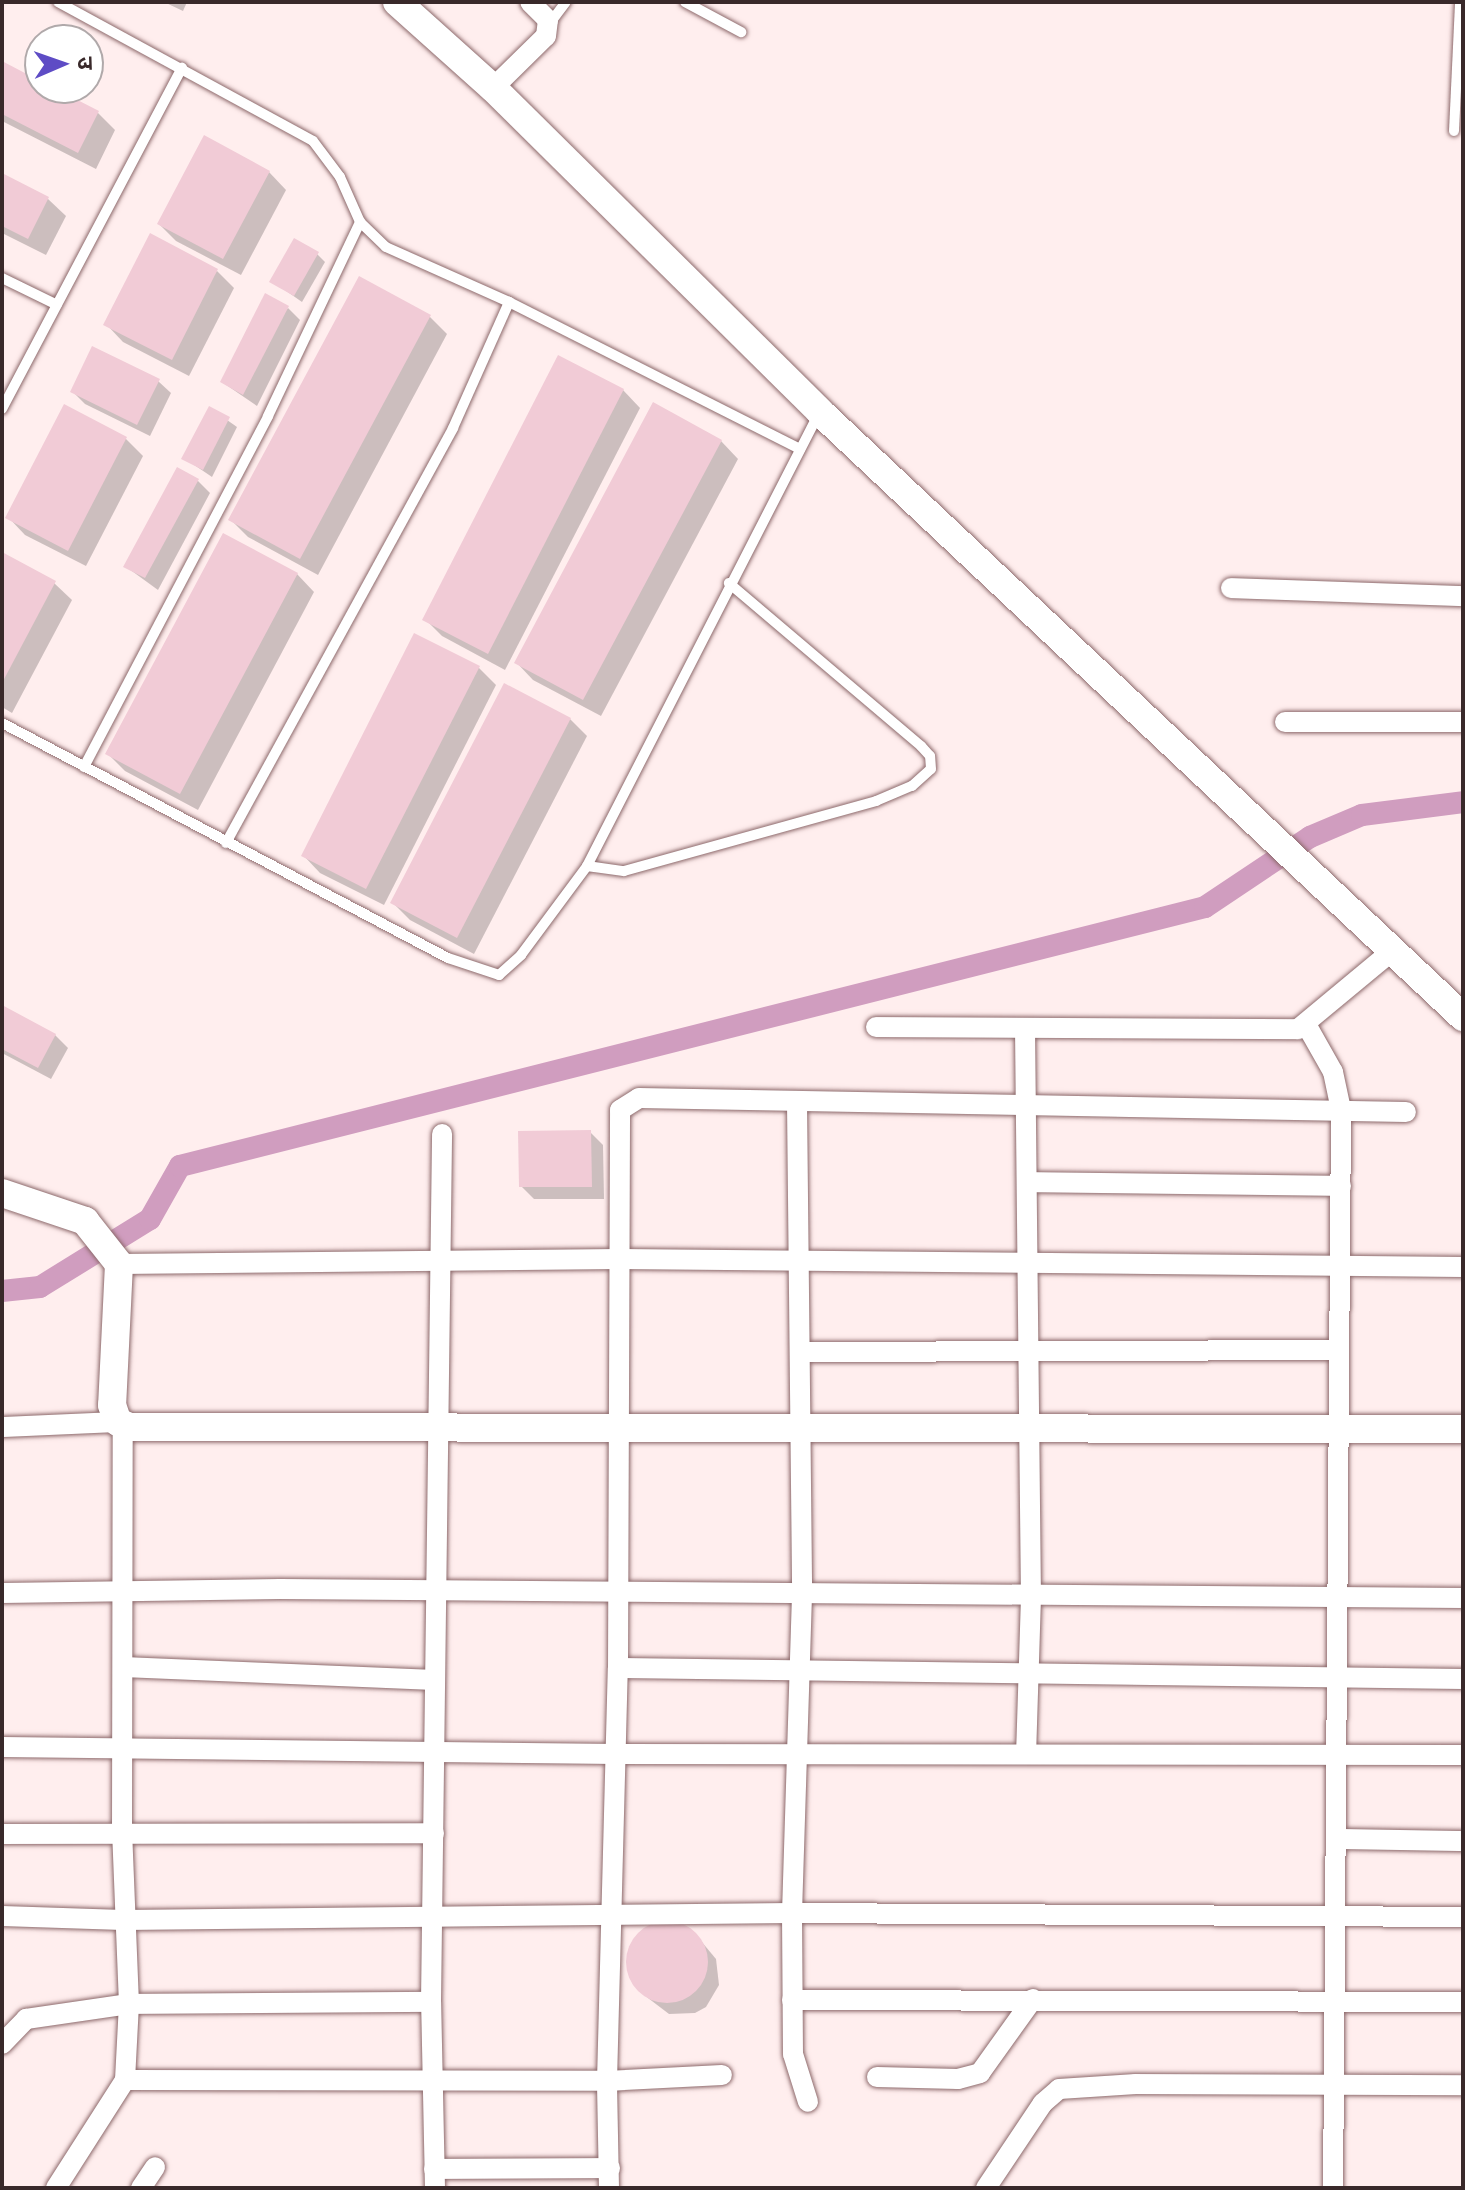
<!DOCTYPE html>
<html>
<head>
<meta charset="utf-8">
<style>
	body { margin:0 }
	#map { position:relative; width:1465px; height:2190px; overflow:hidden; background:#fee; font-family:"Asap Condensed","Noto Sans Devanagari",sans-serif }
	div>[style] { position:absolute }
	.shadow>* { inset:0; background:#0003 }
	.canal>* { height:22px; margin:-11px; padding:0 11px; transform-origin:11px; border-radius:11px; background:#d09dbf }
	.building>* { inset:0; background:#f1cbd6 }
	.round { border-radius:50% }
	.roads { filter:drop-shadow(0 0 2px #8d696b) drop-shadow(0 0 2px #8d696b) }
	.service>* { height:10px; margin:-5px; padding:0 5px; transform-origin:5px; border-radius:5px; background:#fff }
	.minor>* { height:20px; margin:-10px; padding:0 10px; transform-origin:10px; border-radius:10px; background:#fff }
	.secondary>* { height:28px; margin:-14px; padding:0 14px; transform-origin:14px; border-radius:14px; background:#fff }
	span { translate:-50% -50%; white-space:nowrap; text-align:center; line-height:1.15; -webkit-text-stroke:6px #fff; paint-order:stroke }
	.frame { position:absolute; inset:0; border:4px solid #39292a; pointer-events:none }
	.north { position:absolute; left:24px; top:24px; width:80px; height:80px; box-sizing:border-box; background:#fff; border:2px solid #b0a9aa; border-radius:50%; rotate:88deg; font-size:22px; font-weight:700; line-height:32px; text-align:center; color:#39292a }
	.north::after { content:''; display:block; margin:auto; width:28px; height:36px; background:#5e4cc5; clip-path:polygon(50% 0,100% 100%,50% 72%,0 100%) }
</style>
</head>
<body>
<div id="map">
	<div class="shadow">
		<div style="clip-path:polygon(164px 2px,187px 2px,183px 11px)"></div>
		<div style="clip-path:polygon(2px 63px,40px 83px,40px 88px,98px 113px,115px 130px,96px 169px,2px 121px)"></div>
		<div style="clip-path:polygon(269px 172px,286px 190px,241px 275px,176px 241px,159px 224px)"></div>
		<div style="clip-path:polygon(2px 175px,48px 199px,66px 216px,46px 255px,2px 233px)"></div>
		<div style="clip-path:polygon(317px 254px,325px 262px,302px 302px,272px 281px)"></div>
		<div style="clip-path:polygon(217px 271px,234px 288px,189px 376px,123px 342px,106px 324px)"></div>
		<div style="clip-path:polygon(360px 279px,430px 317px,447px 334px,318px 575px,248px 537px,231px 520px)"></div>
		<div style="clip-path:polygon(288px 308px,300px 320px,257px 406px,222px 382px)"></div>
		<div style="clip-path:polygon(158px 381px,171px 393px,150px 436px,85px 404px,72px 391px)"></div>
		<div style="clip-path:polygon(623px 390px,640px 408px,505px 670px,442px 636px,425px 619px)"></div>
		<div style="clip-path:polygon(65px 407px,126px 439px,143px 456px,86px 566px,25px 535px,8px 517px)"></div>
		<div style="clip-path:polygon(210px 408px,237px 427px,212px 477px,184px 458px)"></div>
		<div style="clip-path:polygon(721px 441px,738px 459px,601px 716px,533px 680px,516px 662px)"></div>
		<div style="clip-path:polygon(197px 480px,210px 493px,158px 590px,125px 566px)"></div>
		<div style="clip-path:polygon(2px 554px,54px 583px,72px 600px,12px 713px,2px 707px)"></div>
		<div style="clip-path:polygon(297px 574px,314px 592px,198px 810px,125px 771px,108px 754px)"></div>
		<div style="clip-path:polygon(415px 636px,479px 668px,496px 685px,384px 905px,320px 873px,303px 855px)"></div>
		<div style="clip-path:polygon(570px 719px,587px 736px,474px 954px,410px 920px,393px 903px)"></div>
		<div style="clip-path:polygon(2px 1008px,55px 1035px,68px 1048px,51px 1079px,2px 1053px)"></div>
		<div style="clip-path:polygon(590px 1132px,603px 1145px,604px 1199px,534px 1199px,521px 1186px)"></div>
		<div style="clip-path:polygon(672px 1923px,696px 1935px,716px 1959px,719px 1985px,706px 2007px,695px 2013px,669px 2014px,648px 1998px,635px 1985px,628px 1960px,630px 1948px,647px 1928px)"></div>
	</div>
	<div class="canal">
		<div style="left:2px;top:1291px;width:38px;rotate:-6deg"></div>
		<div style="left:40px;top:1287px;width:129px;rotate:-31.7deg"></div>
		<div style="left:150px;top:1219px;width:61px;rotate:-60.5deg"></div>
		<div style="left:180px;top:1166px;width:1057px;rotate:-14.18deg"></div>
		<div style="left:1205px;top:907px;width:126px;rotate:-33.7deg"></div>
		<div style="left:1310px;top:837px;width:56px;rotate:-22.9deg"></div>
		<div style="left:1362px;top:815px;width:102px;rotate:-7.3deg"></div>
	</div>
	<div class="building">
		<div style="clip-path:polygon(2px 61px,40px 81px,40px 88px,54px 88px,99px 111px,78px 153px,2px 114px)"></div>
		<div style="clip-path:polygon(204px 135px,270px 171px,223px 259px,157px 224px)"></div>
		<div style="clip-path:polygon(2px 173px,49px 197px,28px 239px,2px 226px)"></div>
		<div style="clip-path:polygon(150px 233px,218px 269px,172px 360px,103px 325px)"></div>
		<div style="clip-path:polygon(294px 238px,319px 252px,294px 296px,269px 282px)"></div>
		<div style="clip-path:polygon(359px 276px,431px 315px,300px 559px,228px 520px)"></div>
		<div style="clip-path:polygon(265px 293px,289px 306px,243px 395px,220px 382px)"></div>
		<div style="clip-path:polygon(92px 346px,160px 379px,137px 425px,70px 392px)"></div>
		<div style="clip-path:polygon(558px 355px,624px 389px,488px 654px,422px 620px)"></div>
		<div style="clip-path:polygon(653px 402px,722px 440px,583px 700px,514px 663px)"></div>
		<div style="clip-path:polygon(64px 404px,127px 437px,68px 551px,5px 518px)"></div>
		<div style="clip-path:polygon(209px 406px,230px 417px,203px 470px,181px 459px)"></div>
		<div style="clip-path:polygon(177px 467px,199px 479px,145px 578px,123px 567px)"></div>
		<div style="clip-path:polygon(223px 533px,298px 573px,180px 794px,105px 754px)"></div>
		<div style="clip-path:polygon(2px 552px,56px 581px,2px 683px)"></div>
		<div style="clip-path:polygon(414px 633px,480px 666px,366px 889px,301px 856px)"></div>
		<div style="clip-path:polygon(504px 683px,571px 718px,457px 938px,390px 903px)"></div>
		<div style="clip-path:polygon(2px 1005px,56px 1034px,38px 1068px,2px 1049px)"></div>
		<div style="clip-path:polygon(591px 1130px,592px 1187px,519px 1187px,518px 1131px)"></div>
		<div class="round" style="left:626px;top:1921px;width:82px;height:82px"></div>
	</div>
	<div class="roads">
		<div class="service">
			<div style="left:58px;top:2px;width:290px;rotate:28.6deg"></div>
			<div style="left:313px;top:141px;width:45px;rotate:53.1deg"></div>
			<div style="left:340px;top:177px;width:49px;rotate:66deg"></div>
			<div style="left:360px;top:222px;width:36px;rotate:44deg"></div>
			<div style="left:386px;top:247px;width:135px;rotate:24.1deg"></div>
			<div style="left:509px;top:302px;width:326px;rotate:26.8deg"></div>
			<div style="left:685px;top:2px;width:64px;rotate:28.2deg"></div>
			<div style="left:550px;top:23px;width:26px;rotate:-53deg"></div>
			<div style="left:1454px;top:131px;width:129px;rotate:-87.3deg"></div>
			<div style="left:2px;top:278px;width:61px;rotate:26.1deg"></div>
			<div style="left:2px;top:409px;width:386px;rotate:-62.2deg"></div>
			<div style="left:2px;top:723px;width:504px;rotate:27.79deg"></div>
			<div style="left:448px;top:958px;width:54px;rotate:18.4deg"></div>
			<div style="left:499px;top:975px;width:30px;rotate:-42deg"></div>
			<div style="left:521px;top:955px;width:111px;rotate:-53.4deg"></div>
			<div style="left:587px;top:866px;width:509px;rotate:-62.88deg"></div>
			<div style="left:84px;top:767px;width:396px;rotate:-62.3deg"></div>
			<div style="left:268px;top:416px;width:215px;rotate:-64.6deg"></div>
			<div style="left:226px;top:843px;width:473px;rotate:-61.3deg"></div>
			<div style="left:453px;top:428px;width:138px;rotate:-66deg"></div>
			<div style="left:587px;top:866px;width:37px;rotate:8deg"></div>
			<div style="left:624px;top:871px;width:262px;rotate:-15.5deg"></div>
			<div style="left:876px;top:801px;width:39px;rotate:-23deg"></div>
			<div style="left:912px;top:786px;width:25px;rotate:-42deg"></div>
			<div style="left:931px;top:769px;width:13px;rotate:-94deg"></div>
			<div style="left:930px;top:756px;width:13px;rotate:-132deg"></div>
			<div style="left:921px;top:746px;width:252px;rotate:-139.7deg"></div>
		</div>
		<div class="minor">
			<div style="left:493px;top:88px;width:74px;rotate:-44.5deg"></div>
			<div style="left:546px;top:36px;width:16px;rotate:-83deg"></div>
			<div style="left:548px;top:20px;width:25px;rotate:-135deg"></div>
			<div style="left:1231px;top:588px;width:232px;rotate:2deg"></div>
			<div style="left:1285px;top:722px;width:178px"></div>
			<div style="left:1307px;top:1026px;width:53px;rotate:60.5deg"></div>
			<div style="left:1333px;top:1072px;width:38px;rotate:78deg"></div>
			<div style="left:1341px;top:1109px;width:1079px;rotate:90.42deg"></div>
			<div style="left:876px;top:1027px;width:422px;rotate:0.3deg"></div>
			<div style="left:1298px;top:1029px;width:122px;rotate:-39.7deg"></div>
			<div style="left:1025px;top:1028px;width:569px;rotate:89.4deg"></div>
			<div style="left:1031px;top:1597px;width:157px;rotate:91.8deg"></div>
			<div style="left:797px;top:1102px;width:493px;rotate:89.4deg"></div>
			<div style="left:802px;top:1595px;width:318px;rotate:91.8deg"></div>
			<div style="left:792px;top:1913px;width:671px;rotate:0.34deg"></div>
			<div style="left:1028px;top:1182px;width:313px;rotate:0.7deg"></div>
			<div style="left:119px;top:1264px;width:500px;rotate:-0.57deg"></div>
			<div style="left:619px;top:1259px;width:844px;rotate:0.54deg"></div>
			<div style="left:801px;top:1352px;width:538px;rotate:-0.21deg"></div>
			<div style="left:2px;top:1427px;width:116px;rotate:-2.5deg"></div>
			<div style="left:2px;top:1593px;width:278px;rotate:-0.8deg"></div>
			<div style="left:280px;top:1589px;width:1183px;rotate:0.44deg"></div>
			<div style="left:123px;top:1667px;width:312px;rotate:2.4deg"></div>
			<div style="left:618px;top:1668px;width:845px;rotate:0.75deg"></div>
			<div style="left:2px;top:1747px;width:615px;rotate:0.65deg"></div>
			<div style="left:617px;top:1754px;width:846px;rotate:0.07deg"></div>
			<div style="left:2px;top:1834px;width:432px;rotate:-0.1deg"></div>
			<div style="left:1337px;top:1839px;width:126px;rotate:0.9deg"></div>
			<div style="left:2px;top:1916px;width:121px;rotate:1.9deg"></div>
			<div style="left:123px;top:1920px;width:669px;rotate:-0.6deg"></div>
			<div style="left:792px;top:1913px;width:141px;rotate:89.6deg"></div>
			<div style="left:793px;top:2054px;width:50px;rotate:72.6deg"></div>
			<div style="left:792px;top:2000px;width:671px;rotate:0.17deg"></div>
			<div style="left:2px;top:2044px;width:35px;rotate:-46deg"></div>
			<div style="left:26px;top:2019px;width:104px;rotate:-8.3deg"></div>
			<div style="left:129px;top:2004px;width:302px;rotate:-0.4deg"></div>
			<div style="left:877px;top:2077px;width:81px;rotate:1.4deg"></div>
			<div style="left:958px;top:2079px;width:23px;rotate:-15deg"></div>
			<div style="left:980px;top:2073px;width:91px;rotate:-54.4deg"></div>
			<div style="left:125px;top:2080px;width:482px;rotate:0.1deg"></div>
			<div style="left:607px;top:2081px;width:115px;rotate:-3deg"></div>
			<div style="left:434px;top:2169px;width:176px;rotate:-0.3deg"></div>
			<div style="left:56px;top:2188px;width:128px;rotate:-57.4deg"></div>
			<div style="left:125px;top:2080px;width:76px;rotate:-87deg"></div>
			<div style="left:129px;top:2004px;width:172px;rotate:-92.3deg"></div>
			<div style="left:122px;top:1832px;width:407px;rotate:-89.9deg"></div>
			<div style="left:141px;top:2188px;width:25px;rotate:-56deg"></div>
			<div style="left:435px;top:2188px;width:186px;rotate:-91.2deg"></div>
			<div style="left:431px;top:2002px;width:868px;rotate:-89.27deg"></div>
			<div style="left:609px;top:2188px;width:107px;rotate:-91.1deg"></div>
			<div style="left:607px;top:2081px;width:413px;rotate:-88.5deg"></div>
			<div style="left:618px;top:1668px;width:558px;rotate:-89.79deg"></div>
			<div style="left:620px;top:1110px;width:22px;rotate:-32deg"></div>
			<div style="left:639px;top:1098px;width:767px;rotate:1.05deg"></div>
			<div style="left:986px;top:2188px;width:102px;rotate:-56.2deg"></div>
			<div style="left:1043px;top:2103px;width:21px;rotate:-41deg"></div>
			<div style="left:1059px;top:2089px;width:77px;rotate:-3.7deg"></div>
			<div style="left:1136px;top:2084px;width:327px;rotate:0.2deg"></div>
		</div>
		<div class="secondary">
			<div style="left:397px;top:2px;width:129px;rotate:41.9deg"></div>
			<div style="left:493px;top:88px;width:460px;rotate:44.7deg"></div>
			<div style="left:820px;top:412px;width:883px;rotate:43.26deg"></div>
			<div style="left:2px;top:1193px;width:88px;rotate:18.6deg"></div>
			<div style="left:85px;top:1221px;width:55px;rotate:51.7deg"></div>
			<div style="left:119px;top:1264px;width:141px;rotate:92.8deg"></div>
			<div style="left:112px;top:1405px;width:18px;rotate:71deg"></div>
			<div style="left:118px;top:1422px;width:13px;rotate:23deg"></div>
			<div style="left:130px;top:1427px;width:1333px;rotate:0.09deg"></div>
		</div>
	</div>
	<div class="frame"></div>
	<div class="north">उ</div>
</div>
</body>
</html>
